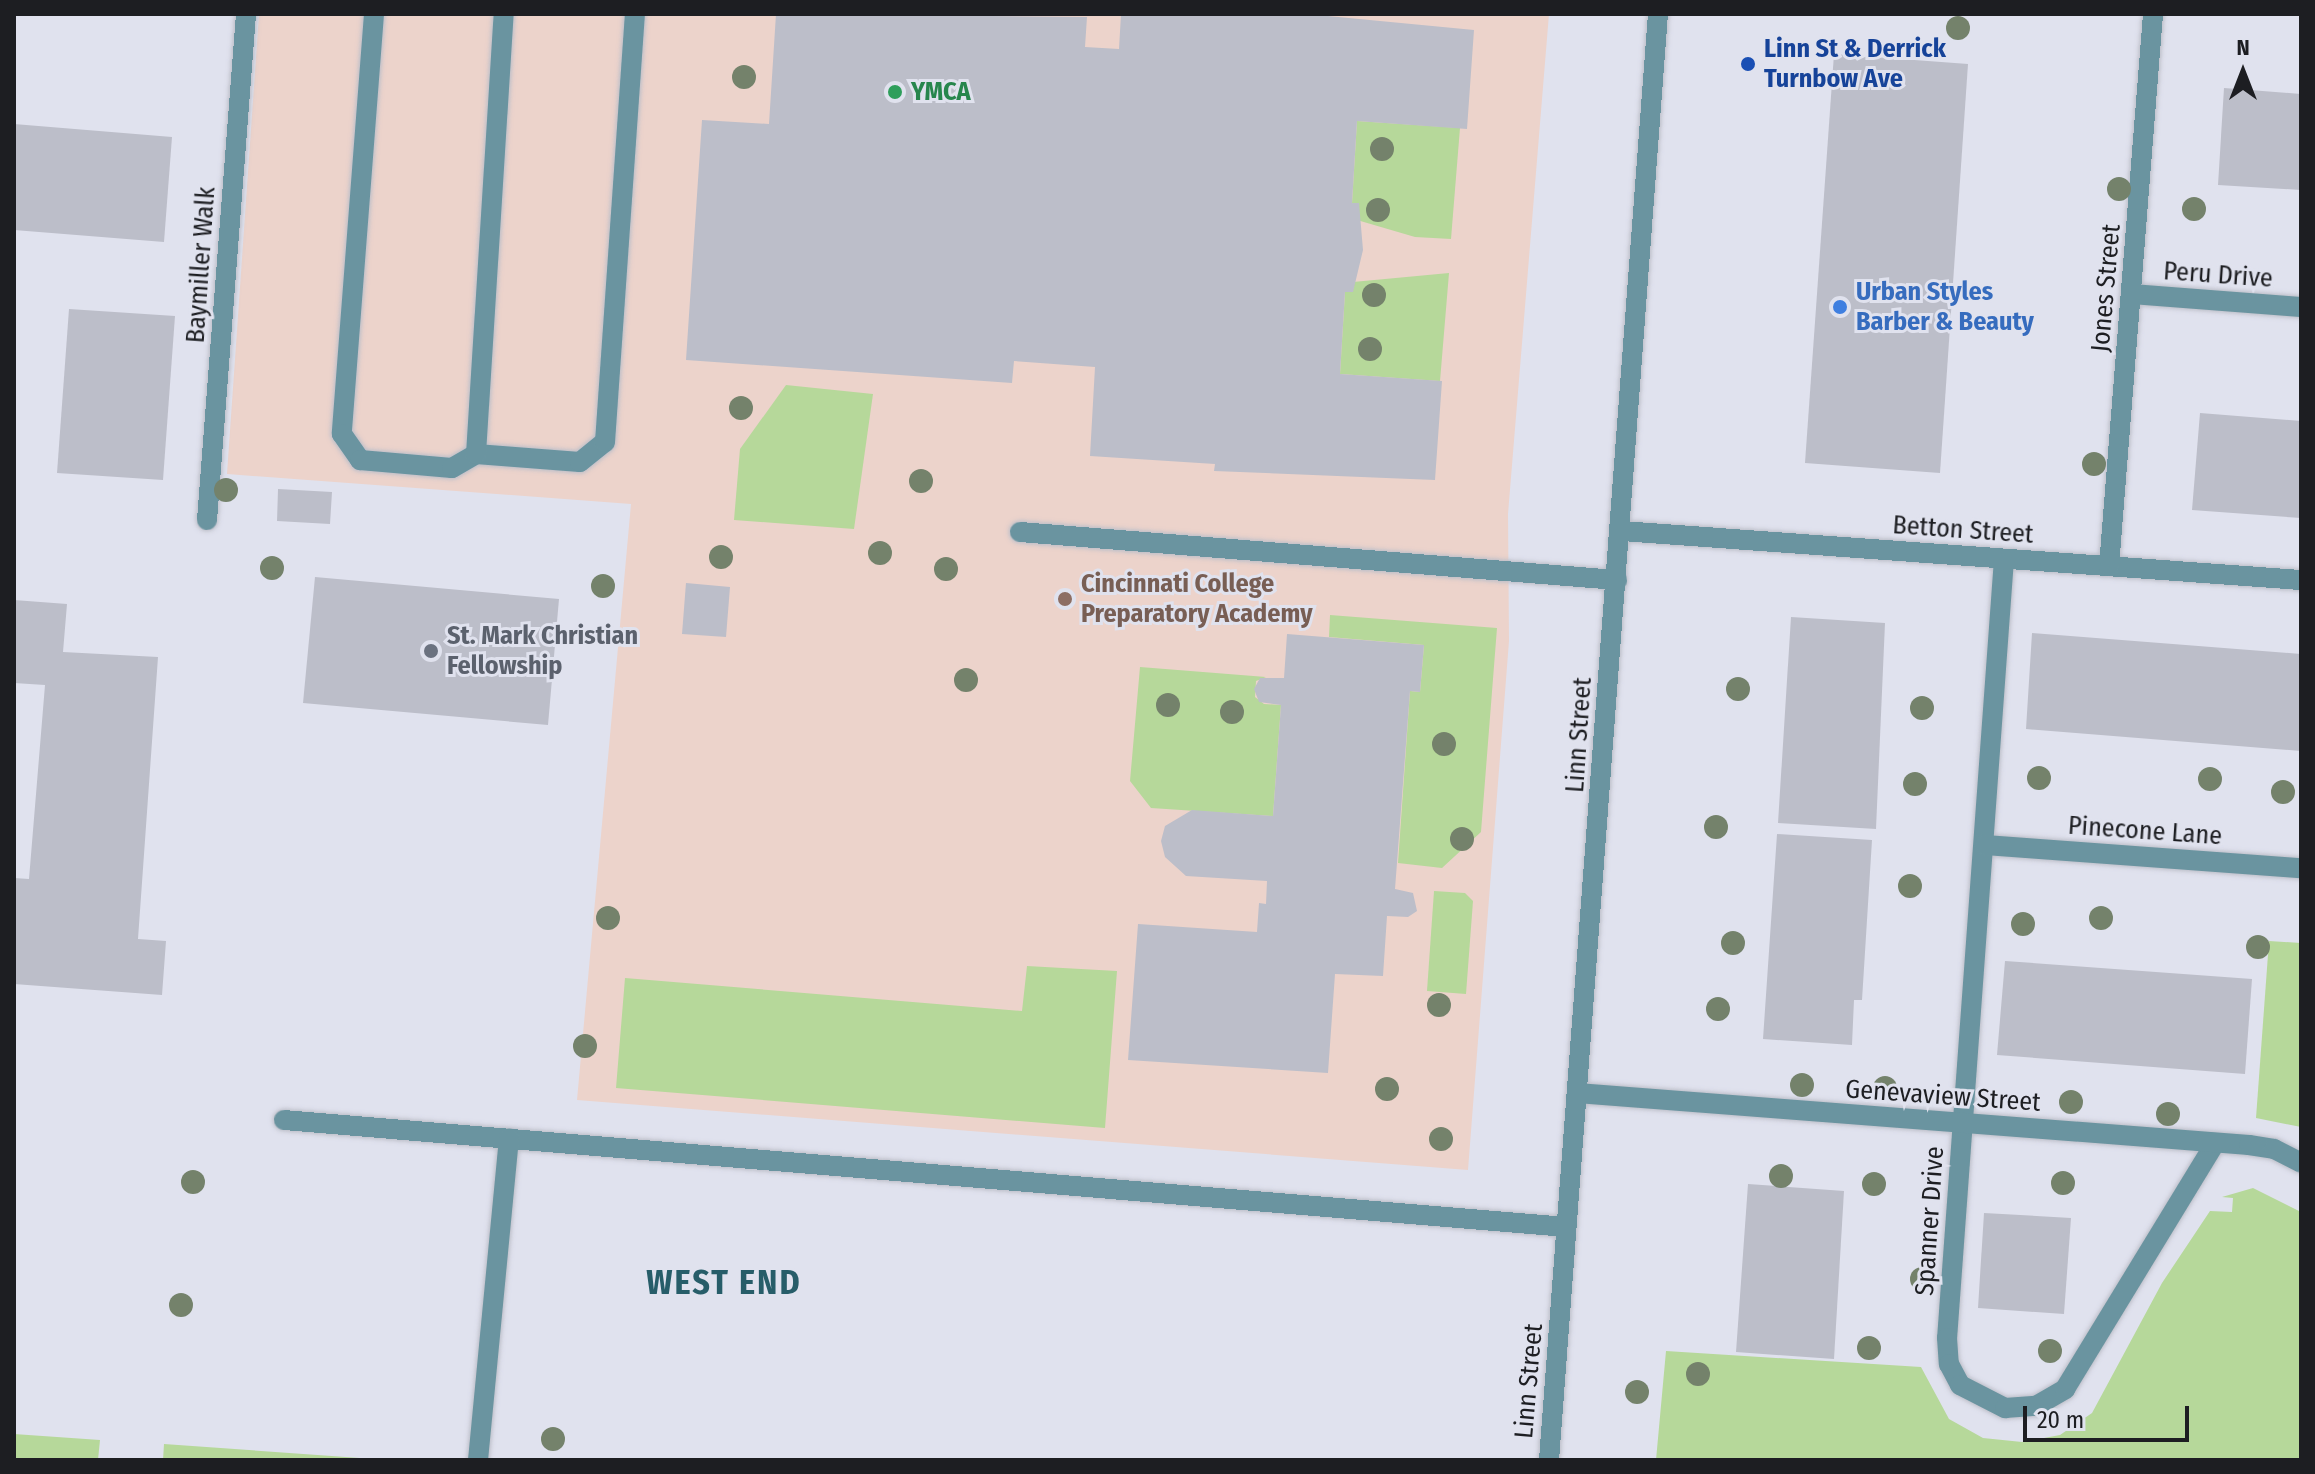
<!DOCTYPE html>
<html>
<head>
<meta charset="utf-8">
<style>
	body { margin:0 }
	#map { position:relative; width:2315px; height:1474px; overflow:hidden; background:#e0e2ee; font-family:"Fira Sans Condensed",sans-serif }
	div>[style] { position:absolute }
	.education>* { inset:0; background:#ecd3cb }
	.green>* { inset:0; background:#b6d89a }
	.building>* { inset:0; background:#bcbec9 }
	.roads { filter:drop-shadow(0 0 2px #bdbfc9) drop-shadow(0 0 2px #bdbfc9) }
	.service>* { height:20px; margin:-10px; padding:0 10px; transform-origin:10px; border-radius:10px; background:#6a94a0 }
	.pedestrian>* { height:20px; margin:-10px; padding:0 10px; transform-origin:10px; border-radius:10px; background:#6a94a0 }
	.minor>* { height:20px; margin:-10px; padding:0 10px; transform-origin:10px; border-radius:10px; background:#6a94a0 }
	.tertiary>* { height:20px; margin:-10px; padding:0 10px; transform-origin:10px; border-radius:10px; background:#6a94a0 }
	.trees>* { width:24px; height:24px; margin:-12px; border-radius:50%; background:#74826b }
	.dots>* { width:22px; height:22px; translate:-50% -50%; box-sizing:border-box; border:4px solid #e0e2ee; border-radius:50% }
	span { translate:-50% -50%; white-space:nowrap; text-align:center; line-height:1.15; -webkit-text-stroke:6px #e0e2ee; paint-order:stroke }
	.transit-label { font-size:26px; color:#164399; font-weight:700 }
	.left { translate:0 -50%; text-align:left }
	.leisure-label { font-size:26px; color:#27864d; font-weight:700 }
	.street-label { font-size:26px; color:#1d1e22 }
	.shop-label { font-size:26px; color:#366cbe; font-weight:700 }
	.education-label { font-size:26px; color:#785e54; font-weight:700 }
	.worship-label { font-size:26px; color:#5b616d; font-weight:700 }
	.district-label { font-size:34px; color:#275d69; font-weight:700; letter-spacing:2px }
	.frame { position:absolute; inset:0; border:16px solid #1d1e22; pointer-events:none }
	.north { position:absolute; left:2203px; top:32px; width:80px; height:80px; -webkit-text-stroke:6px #e0e2ee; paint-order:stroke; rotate:0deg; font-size:22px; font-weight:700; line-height:32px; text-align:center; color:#1d1e22 }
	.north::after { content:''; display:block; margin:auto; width:28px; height:36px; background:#1d1e22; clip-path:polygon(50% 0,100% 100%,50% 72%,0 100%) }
	.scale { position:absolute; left:2023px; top:1406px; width:166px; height:36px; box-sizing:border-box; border:4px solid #1d1e22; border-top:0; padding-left:10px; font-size:24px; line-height:28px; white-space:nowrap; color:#1d1e22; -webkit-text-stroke:6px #e0e2ee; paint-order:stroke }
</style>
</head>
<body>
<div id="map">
	<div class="education">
		<div style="clip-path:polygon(259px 14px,1549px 14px,1508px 514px,1509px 641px,1468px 1170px,577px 1100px,631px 504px,227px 474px)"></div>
	</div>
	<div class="green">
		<div style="clip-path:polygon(1357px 121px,1460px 128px,1451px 239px,1415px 237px,1357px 220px,1352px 203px)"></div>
		<div style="clip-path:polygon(1449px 273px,1440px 381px,1340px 374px,1345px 292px,1353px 282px)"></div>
		<div style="clip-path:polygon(786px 385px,873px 394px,854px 529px,734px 520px,740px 449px)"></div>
		<div style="clip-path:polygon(1330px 615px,1497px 628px,1481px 832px,1442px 868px,1398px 863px,1410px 691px,1420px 692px,1424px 645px,1329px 637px)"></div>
		<div style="clip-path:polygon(1140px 667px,1266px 677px,1256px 681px,1255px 697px,1264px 704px,1281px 705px,1273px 816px,1151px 808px,1130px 781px)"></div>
		<div style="clip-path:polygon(1434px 891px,1465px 893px,1473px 901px,1466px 994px,1427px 991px)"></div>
		<div style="clip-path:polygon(2269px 941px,2301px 943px,2301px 1127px,2256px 1118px)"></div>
		<div style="clip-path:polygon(1027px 966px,1117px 971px,1105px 1128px,616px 1088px,625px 978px,1022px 1011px)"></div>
		<div style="clip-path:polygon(2253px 1188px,2301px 1212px,2301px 1460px,1656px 1460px,1666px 1351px,1921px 1367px,1949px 1419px,1983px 1438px,2022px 1442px,2060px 1435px,2092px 1413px,2162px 1283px,2210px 1211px,2232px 1212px,2233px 1198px,2222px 1197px)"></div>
		<div style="clip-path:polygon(14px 1434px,100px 1440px,98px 1460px,14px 1460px)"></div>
		<div style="clip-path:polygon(164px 1444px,388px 1460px,163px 1460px)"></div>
	</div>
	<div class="building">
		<div style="clip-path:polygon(776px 14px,1087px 17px,1085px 47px,1119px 49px,1121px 14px,1307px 14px,1474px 30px,1467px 129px,1357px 121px,1352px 203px,1359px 203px,1363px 250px,1353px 292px,1345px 292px,1340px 374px,1442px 381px,1435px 480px,1214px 471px,1215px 464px,1090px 456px,1095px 367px,1014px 361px,1012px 383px,686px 360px,702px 120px,769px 124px)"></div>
		<div style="clip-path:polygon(1834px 54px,1968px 64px,1940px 473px,1805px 463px)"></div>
		<div style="clip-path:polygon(2224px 88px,2301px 94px,2301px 190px,2218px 185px)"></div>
		<div style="clip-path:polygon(14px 124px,172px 137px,164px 242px,14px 230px)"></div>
		<div style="clip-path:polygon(69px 309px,175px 316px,163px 480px,57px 473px)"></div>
		<div style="clip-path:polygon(2200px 413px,2301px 421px,2301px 518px,2192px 510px)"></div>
		<div style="clip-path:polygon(278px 489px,332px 492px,330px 524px,277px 521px)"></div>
		<div style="clip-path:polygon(315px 577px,559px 599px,548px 725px,303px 703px)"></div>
		<div style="clip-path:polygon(686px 583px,730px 587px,726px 637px,682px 634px)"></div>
		<div style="clip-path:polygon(14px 600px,67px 604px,63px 652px,158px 657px,138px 939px,166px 941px,162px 995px,14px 984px,14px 878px,29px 879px,45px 685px,14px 683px)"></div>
		<div style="clip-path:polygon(1791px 617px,1885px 623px,1876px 829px,1778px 823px)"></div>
		<div style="clip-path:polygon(2032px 633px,2301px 654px,2301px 751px,2026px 729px)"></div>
		<div style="clip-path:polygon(1287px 634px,1424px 645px,1420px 692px,1410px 691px,1395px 889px,1413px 893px,1417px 911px,1408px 917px,1387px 916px,1383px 976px,1335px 974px,1328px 1073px,1128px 1060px,1138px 924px,1257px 932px,1259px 903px,1266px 904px,1267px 881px,1186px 876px,1165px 857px,1161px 841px,1165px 826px,1192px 810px,1273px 816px,1281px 705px,1259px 702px,1254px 689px,1260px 678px,1284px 678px)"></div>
		<div style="clip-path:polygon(1777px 834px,1872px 840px,1862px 1000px,1854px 1000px,1852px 1045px,1763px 1039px)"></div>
		<div style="clip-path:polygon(2005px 961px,2252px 979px,2245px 1074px,1997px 1055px)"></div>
		<div style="clip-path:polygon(1748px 1184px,1844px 1191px,1834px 1359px,1736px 1352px)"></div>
		<div style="clip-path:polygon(1984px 1213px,2071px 1218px,2064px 1314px,1978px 1308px)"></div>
	</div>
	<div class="roads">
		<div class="service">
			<div style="left:374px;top:14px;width:421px;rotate:94.4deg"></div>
			<div style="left:342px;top:434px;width:32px;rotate:55deg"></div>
			<div style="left:360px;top:460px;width:92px;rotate:5deg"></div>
			<div style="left:452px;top:468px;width:28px;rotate:-30deg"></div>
			<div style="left:476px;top:454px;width:104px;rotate:4.4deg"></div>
			<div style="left:580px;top:462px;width:32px;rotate:-39deg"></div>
			<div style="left:605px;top:442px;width:429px;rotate:-86deg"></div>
			<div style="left:2132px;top:294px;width:169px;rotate:4.4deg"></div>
			<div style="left:476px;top:454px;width:441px;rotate:-86.4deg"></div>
			<div style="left:1020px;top:532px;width:599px;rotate:4.6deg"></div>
			<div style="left:2004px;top:559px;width:781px;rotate:94.18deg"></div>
			<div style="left:1947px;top:1338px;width:26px;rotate:86deg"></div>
			<div style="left:1949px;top:1364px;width:24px;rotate:62deg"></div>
			<div style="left:1960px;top:1385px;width:51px;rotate:27.1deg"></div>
			<div style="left:2005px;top:1408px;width:31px;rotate:-4deg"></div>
			<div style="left:2036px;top:1406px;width:34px;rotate:-30deg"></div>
			<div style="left:2065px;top:1389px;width:288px;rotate:-58.6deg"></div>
			<div style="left:1985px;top:845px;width:317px;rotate:4.2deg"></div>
			<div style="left:284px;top:1120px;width:1287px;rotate:4.77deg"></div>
			<div style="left:478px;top:1460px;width:323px;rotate:-84.5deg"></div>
		</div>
		<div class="pedestrian">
			<div style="left:207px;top:520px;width:508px;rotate:-85.59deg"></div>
		</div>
		<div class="minor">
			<div style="left:1622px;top:531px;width:681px;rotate:4.13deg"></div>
			<div style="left:2109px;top:566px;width:554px;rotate:-85.44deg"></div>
			<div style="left:1577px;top:1093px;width:674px;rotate:4.42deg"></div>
			<div style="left:2249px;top:1145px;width:25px;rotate:9deg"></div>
			<div style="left:2274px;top:1149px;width:30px;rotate:27deg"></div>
		</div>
		<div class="tertiary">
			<div style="left:1549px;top:1460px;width:1450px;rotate:-85.69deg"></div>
		</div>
	</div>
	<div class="trees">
		<div style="left:1958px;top:28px"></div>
		<div style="left:744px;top:77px"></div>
		<div style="left:1382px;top:149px"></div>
		<div style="left:2119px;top:189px"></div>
		<div style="left:2194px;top:209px"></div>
		<div style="left:1378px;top:210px"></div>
		<div style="left:1374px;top:295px"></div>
		<div style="left:1370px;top:349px"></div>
		<div style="left:741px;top:408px"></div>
		<div style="left:2094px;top:464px"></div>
		<div style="left:921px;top:481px"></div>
		<div style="left:226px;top:490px"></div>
		<div style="left:880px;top:553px"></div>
		<div style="left:721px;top:557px"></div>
		<div style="left:272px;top:568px"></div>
		<div style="left:946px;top:569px"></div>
		<div style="left:603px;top:586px"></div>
		<div style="left:966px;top:680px"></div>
		<div style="left:1738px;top:689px"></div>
		<div style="left:1168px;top:705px"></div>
		<div style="left:1922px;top:708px"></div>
		<div style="left:1232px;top:712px"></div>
		<div style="left:1444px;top:744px"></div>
		<div style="left:2039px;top:778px"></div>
		<div style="left:2210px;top:779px"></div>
		<div style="left:1915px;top:784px"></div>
		<div style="left:2283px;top:792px"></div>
		<div style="left:1716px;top:827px"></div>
		<div style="left:1462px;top:839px"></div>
		<div style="left:1910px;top:886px"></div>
		<div style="left:608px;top:918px"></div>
		<div style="left:2101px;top:918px"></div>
		<div style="left:2023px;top:924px"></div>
		<div style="left:1733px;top:943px"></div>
		<div style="left:2258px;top:947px"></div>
		<div style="left:1439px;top:1005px"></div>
		<div style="left:1718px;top:1009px"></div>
		<div style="left:585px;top:1046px"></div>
		<div style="left:1802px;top:1085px"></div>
		<div style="left:1885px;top:1088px"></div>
		<div style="left:1387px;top:1089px"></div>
		<div style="left:2071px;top:1102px"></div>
		<div style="left:2168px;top:1114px"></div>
		<div style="left:1441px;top:1139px"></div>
		<div style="left:1781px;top:1176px"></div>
		<div style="left:193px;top:1182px"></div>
		<div style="left:2063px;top:1183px"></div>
		<div style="left:1874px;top:1184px"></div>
		<div style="left:1922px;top:1279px"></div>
		<div style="left:181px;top:1305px"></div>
		<div style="left:1869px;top:1348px"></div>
		<div style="left:2050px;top:1351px"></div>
		<div style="left:1698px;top:1374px"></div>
		<div style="left:1637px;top:1392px"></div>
		<div style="left:553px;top:1439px"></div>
	</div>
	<div class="dots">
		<div style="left:1748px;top:64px;background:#1a4fb4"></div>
		<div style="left:895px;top:92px;background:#2e9e5b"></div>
		<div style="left:1840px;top:307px;background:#3f7fe0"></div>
		<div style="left:1065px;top:599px;background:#8d6e63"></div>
		<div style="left:431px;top:651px;background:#6b7280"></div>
	</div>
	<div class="transit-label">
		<span class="left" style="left:1764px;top:64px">Linn St &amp; Derrick<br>Turnbow Ave</span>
	</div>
	<div class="leisure-label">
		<span class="left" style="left:911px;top:92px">YMCA</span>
	</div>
	<div class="street-label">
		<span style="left:201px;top:265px;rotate:-86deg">Baymiller Walk</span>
		<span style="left:2218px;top:275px;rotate:4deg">Peru Drive</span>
		<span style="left:2106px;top:288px;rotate:-85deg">Jones Street</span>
		<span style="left:1963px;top:530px;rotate:4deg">Betton Street</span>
		<span style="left:1579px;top:735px;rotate:-86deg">Linn Street</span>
		<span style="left:2145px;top:831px;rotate:4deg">Pinecone Lane</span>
		<span style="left:1943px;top:1096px;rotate:4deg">Genevaview Street</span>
		<span style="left:1930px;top:1221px;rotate:-86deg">Spanner Drive</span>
		<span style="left:1529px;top:1381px;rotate:-85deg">Linn Street</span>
	</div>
	<div class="shop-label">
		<span class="left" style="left:1856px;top:307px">Urban Styles<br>Barber &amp; Beauty</span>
	</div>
	<div class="education-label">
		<span class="left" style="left:1081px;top:599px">Cincinnati College<br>Preparatory Academy</span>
	</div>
	<div class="worship-label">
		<span class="left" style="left:447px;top:651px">St. Mark Christian<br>Fellowship</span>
	</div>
	<div class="district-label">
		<span style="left:724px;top:1283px">WEST END</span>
	</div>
	<div class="frame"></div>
	<div class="north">N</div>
	<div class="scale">20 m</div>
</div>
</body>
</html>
